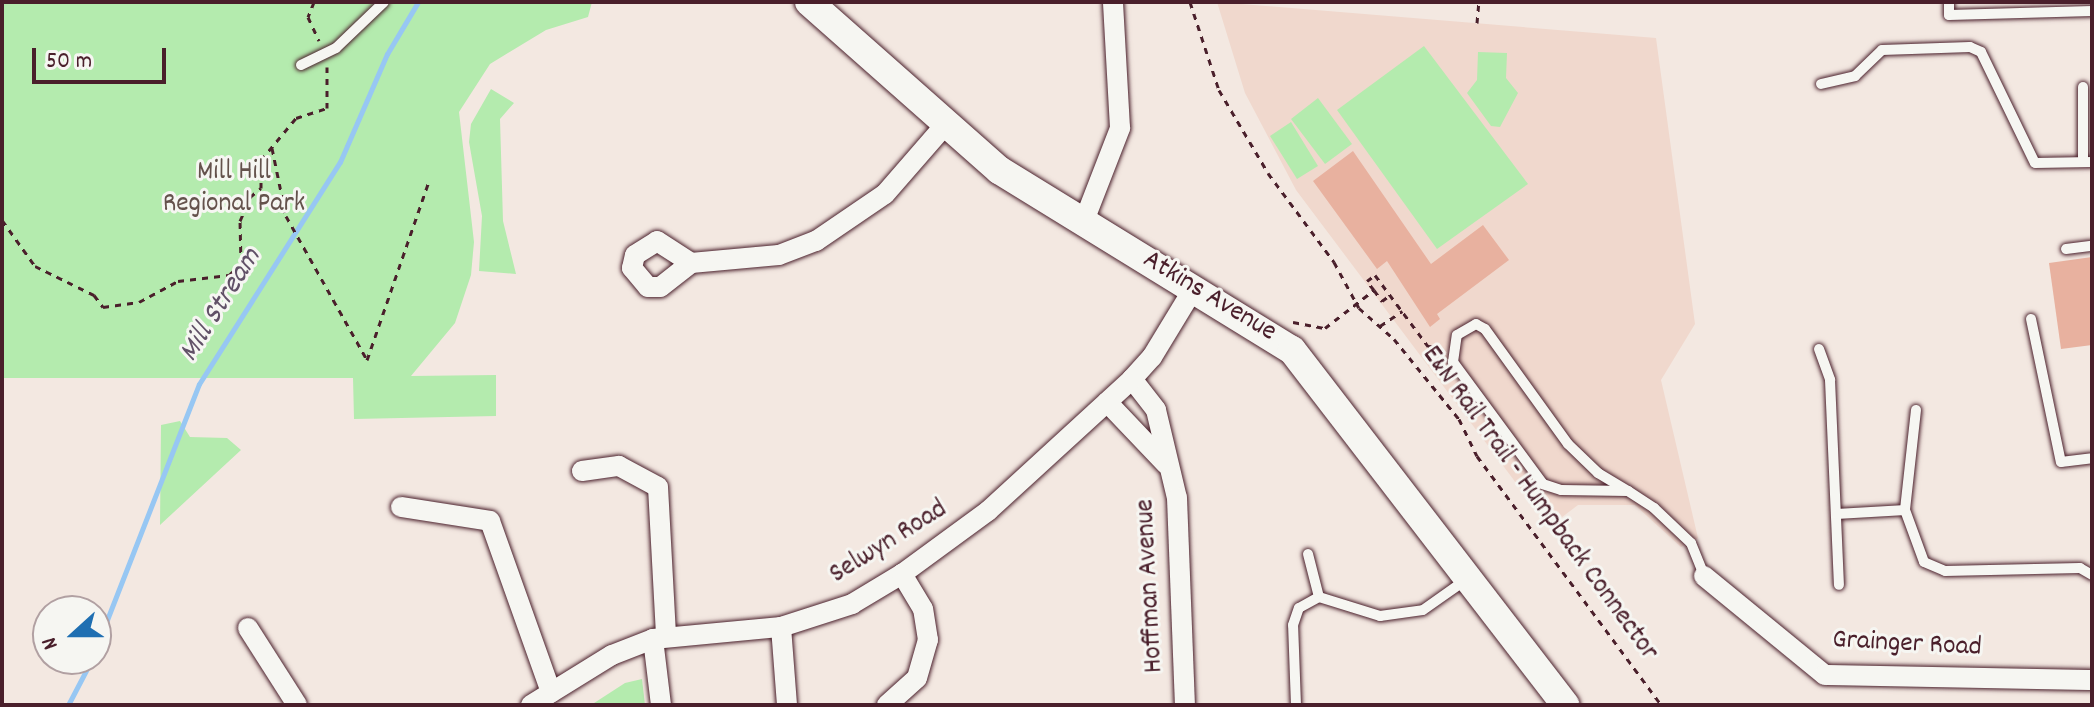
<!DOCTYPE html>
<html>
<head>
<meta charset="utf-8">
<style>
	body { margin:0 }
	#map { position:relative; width:2094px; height:707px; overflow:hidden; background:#f3e8e1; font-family:Dekko,sans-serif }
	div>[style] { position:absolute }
	.built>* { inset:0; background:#f0d8cd }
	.green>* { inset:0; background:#b4ebae }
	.stream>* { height:5px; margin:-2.5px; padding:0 2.5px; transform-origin:2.5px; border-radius:2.5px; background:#97c7f3 }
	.building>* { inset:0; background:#e8b19f }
	.path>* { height:3px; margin-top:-1.5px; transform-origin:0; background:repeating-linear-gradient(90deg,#4a1f2b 0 6px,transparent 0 12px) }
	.roads { filter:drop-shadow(0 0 2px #4a1f2b) drop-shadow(0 0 2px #4a1f2b) }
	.lane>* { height:10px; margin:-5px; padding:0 5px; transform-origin:5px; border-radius:5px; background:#f6f6f2 }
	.street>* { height:20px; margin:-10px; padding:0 10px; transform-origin:10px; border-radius:10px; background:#f6f6f2 }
	.secondary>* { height:28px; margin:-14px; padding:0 14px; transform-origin:14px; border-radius:14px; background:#f6f6f2 }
	.path-bridge>* { height:3px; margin-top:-1.5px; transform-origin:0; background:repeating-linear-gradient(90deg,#4a1f2b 0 6px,transparent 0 12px) }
	span { translate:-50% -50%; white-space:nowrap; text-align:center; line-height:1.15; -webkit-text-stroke:6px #f6f6f2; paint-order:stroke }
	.park-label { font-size:28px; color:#64524c }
	.street-label { font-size:28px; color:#4a1f2b }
	.water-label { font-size:30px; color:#615167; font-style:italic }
	.frame { position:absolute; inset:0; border:4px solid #4a1f2b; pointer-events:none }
	.north { position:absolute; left:32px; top:595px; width:80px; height:80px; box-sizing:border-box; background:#f6f6f2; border:2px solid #b1a0a2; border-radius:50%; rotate:249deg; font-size:22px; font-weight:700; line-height:32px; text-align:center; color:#4a1f2b }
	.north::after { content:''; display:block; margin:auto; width:28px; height:36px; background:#1f6fb2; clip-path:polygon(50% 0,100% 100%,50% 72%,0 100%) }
	.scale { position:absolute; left:32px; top:48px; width:134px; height:36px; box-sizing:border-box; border:4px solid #4a1f2b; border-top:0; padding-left:10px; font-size:24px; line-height:28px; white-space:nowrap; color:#4a1f2b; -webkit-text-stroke:6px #f6f6f2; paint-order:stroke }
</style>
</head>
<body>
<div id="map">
	<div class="built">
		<div style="clip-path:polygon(1217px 2px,1656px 38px,1695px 324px,1661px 380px,1698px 538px,1681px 547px,1635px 505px,1578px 505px,1549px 527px,1296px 190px,1245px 93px)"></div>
	</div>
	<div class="green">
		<div style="clip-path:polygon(2px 2px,592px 2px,588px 17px,546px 30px,490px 64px,459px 112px,474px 242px,471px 275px,455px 323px,411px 376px,496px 375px,496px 416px,354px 419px,353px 378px,2px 378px)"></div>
		<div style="clip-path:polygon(1424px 46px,1528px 184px,1437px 249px,1337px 110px)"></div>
		<div style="clip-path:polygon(1478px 52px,1507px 53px,1506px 78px,1518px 93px,1500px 127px,1491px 126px,1467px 93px,1477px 80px)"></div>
		<div style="clip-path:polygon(491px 89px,514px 103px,500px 119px,503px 221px,516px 274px,479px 271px,482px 216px,469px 142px,471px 124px)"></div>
		<div style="clip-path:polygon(1318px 98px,1352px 144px,1325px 164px,1291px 119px)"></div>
		<div style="clip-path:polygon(1291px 122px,1318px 166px,1297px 179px,1270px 136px)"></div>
		<div style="clip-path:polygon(180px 421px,190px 437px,227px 438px,241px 450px,160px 525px,161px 425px)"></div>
		<div style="clip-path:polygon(642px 679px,645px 705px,591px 705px,625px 683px)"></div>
	</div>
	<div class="stream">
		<div style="left:96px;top:648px;width:283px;rotate:-68.7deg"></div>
		<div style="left:199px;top:384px;width:263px;rotate:-57.6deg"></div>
		<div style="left:340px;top:162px;width:118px;rotate:-66.5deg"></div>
		<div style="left:387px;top:54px;width:61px;rotate:-59.2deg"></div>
		<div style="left:68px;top:705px;width:52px;rotate:-62.4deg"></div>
	</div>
	<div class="building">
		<div style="clip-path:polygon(1353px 151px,1431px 264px,1483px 225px,1509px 260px,1437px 314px,1440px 319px,1430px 327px,1387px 261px,1377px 269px,1313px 181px)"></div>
		<div style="clip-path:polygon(2092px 257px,2092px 345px,2061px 349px,2049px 263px)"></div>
	</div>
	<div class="path">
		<div style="left:314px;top:2px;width:16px;rotate:112deg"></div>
		<div style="left:308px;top:17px;width:26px;rotate:65deg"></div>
		<div style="left:1190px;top:2px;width:93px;rotate:71.8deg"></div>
		<div style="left:1219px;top:90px;width:96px;rotate:59.4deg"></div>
		<div style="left:1268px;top:173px;width:111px;rotate:53.4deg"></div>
		<div style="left:1334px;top:262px;width:52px;rotate:61.5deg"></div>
		<div style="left:1359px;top:308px;width:47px;rotate:41.5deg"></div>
		<div style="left:1394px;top:339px;width:103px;rotate:50.9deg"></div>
		<div style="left:1459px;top:419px;width:41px;rotate:64.1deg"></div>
		<div style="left:1477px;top:456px;width:310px;rotate:53.5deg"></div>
		<div style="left:1477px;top:23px;width:21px;rotate:-85deg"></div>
		<div style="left:272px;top:148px;width:69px;rotate:78.4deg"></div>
		<div style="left:286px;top:216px;width:165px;rotate:60.6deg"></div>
		<div style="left:367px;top:360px;width:189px;rotate:-70.9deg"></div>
		<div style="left:2px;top:220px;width:57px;rotate:54.3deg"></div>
		<div style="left:35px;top:266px;width:66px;rotate:26.2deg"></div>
		<div style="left:94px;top:295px;width:15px;rotate:53deg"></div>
		<div style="left:103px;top:307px;width:36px;rotate:-8deg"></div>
		<div style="left:139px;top:302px;width:44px;rotate:-28.3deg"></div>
		<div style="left:178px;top:281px;width:51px;rotate:-6.7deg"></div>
		<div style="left:229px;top:275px;width:16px;rotate:-43deg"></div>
		<div style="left:241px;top:264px;width:43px;rotate:-91.3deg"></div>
		<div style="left:240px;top:221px;width:26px;rotate:-67deg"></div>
		<div style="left:250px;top:197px;width:14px;rotate:-39deg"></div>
		<div style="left:261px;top:188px;width:28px;rotate:-90deg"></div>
		<div style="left:261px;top:160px;width:55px;rotate:-50.2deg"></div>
		<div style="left:296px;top:118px;width:33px;rotate:-18deg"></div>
		<div style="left:327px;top:108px;width:41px;rotate:-90deg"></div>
		<div style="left:1374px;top:290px;width:11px;rotate:-128deg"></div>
		<div style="left:1367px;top:281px;width:10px;rotate:-37deg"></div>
		<div style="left:1375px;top:275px;width:89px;rotate:53.3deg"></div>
		<div style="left:1428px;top:346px;width:13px;rotate:4deg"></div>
		<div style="left:1382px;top:301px;width:10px;rotate:-37deg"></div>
		<div style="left:1380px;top:326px;width:27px;rotate:-34deg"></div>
	</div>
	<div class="roads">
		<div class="lane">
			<div style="left:1949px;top:2px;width:13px;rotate:90deg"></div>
			<div style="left:1949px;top:15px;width:143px;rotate:-1.6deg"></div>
			<div style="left:301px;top:65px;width:39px;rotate:-26deg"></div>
			<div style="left:336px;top:48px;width:66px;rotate:-43.8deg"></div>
			<div style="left:1821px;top:84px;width:35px;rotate:-13deg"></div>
			<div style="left:1855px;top:76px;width:37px;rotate:-44deg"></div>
			<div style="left:1882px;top:50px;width:88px;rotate:-2deg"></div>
			<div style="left:1970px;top:47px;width:12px;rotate:24deg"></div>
			<div style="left:1981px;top:52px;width:123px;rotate:64.1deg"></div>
			<div style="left:2035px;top:163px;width:57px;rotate:-1deg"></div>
			<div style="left:2083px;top:87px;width:75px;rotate:90deg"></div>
			<div style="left:2066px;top:249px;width:26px;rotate:-7deg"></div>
			<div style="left:2031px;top:319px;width:146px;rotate:78.2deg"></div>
			<div style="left:2061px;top:462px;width:31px;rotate:-7deg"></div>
			<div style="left:1819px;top:349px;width:33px;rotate:70deg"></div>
			<div style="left:1830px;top:380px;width:205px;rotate:87.5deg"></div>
			<div style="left:1916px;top:410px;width:101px;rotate:96.3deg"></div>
			<div style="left:1905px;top:510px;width:55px;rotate:69.9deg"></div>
			<div style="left:1924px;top:562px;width:23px;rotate:23deg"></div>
			<div style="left:1945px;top:571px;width:135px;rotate:-1.3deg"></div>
			<div style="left:2080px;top:568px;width:14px;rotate:30deg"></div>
			<div style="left:1628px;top:491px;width:67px;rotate:-179.1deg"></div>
			<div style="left:1561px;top:490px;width:19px;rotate:-162deg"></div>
			<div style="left:1543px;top:484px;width:152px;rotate:-126.4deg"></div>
			<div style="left:1453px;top:362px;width:27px;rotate:-82deg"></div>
			<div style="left:1457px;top:335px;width:22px;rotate:-30deg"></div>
			<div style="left:1476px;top:324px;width:10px;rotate:29deg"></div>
			<div style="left:1485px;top:329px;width:142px;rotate:54.2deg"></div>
			<div style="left:1568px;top:444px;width:42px;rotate:44deg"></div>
			<div style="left:1598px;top:473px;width:35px;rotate:31deg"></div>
			<div style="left:1628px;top:491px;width:31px;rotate:33deg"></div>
			<div style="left:1654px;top:508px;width:51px;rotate:43.4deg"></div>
			<div style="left:1691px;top:543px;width:35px;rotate:68deg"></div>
			<div style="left:1837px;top:514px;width:68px;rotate:-3.4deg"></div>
			<div style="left:1308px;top:554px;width:44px;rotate:75.7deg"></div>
			<div style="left:1319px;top:597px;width:64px;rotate:17.3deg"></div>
			<div style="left:1380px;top:616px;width:43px;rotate:-7.9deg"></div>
			<div style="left:1423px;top:610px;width:54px;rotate:-35.2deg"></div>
			<div style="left:1296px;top:705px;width:80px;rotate:-92.1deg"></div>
			<div style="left:1293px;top:625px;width:18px;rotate:-71deg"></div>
			<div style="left:1299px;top:608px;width:23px;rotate:-29deg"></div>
		</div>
		<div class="street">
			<div style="left:1084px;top:221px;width:100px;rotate:-68.8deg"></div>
			<div style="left:1120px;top:128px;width:126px;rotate:-93.2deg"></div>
			<div style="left:691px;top:263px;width:39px;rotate:142deg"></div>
			<div style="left:660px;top:287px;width:12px;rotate:180deg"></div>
			<div style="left:648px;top:287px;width:25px;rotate:-130deg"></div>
			<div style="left:632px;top:268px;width:13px;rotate:-77deg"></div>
			<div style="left:635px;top:255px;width:26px;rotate:-32deg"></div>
			<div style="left:657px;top:241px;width:40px;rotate:32.9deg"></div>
			<div style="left:691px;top:263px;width:88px;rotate:-5.2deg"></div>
			<div style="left:779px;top:255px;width:40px;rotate:-21deg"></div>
			<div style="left:816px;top:241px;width:83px;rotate:-34.3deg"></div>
			<div style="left:885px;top:194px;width:91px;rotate:-49deg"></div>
			<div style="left:1132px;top:379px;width:39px;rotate:52deg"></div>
			<div style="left:1156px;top:410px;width:90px;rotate:76.6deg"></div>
			<div style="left:1177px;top:498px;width:207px;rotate:87.8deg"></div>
			<div style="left:1107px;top:402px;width:86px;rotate:46.4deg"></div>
			<div style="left:582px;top:471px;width:37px;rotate:-8deg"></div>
			<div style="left:619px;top:466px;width:44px;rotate:28.3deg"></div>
			<div style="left:658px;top:487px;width:147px;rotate:86.9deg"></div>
			<div style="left:401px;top:507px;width:90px;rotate:8.9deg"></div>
			<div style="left:490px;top:521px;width:182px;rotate:70.4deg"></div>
			<div style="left:1704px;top:576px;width:156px;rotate:39.3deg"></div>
			<div style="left:1825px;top:675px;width:267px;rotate:1.1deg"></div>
			<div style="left:781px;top:627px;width:78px;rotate:85.6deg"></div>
			<div style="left:248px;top:628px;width:91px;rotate:57.5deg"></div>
			<div style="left:653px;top:639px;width:66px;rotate:83.1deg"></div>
			<div style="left:531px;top:705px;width:95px;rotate:-31.7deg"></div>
			<div style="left:612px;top:655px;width:44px;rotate:-21.3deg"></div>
			<div style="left:653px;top:639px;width:129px;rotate:-5.4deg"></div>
			<div style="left:781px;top:627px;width:75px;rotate:-17.9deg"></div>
			<div style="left:852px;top:604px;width:58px;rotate:-31deg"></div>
			<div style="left:902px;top:574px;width:107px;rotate:-36.2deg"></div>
			<div style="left:988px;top:511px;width:195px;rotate:-42.5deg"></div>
			<div style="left:1132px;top:379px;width:30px;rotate:-48deg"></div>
			<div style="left:1152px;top:357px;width:81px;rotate:-58.7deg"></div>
			<div style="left:887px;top:705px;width:40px;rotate:-42deg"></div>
			<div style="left:917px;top:678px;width:40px;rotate:-74deg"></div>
			<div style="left:928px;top:640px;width:31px;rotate:-99deg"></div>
			<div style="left:923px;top:609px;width:41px;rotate:-121deg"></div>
		</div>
		<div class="secondary">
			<div style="left:809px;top:2px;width:254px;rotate:41.5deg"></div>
			<div style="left:999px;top:170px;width:344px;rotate:31.6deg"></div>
			<div style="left:1292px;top:350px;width:448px;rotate:52.4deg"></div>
		</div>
	</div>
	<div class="path-bridge">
		<div style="left:1293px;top:322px;width:33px;rotate:11deg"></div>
		<div style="left:1325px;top:328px;width:62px;rotate:-37.8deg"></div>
		<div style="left:1374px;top:290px;width:14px;rotate:54deg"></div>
	</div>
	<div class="park-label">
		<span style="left:234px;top:189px">Mill Hill<br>Regional Park</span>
	</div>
	<div class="street-label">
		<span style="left:1209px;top:297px;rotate:31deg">Atkins Avenue</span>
		<span style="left:1539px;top:504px;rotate:54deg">E&amp;N Rail Trail - Humpback Connector</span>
		<span style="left:889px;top:543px;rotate:-32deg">Selwyn Road</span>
		<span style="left:1151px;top:586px;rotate:-93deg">Hoffman Avenue</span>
		<span style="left:1907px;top:645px;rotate:3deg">Grainger Road</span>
	</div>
	<div class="water-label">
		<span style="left:222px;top:306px;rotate:-58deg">Mill Stream</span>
	</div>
	<div class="frame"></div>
	<div class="north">N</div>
	<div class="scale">50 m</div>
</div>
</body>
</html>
